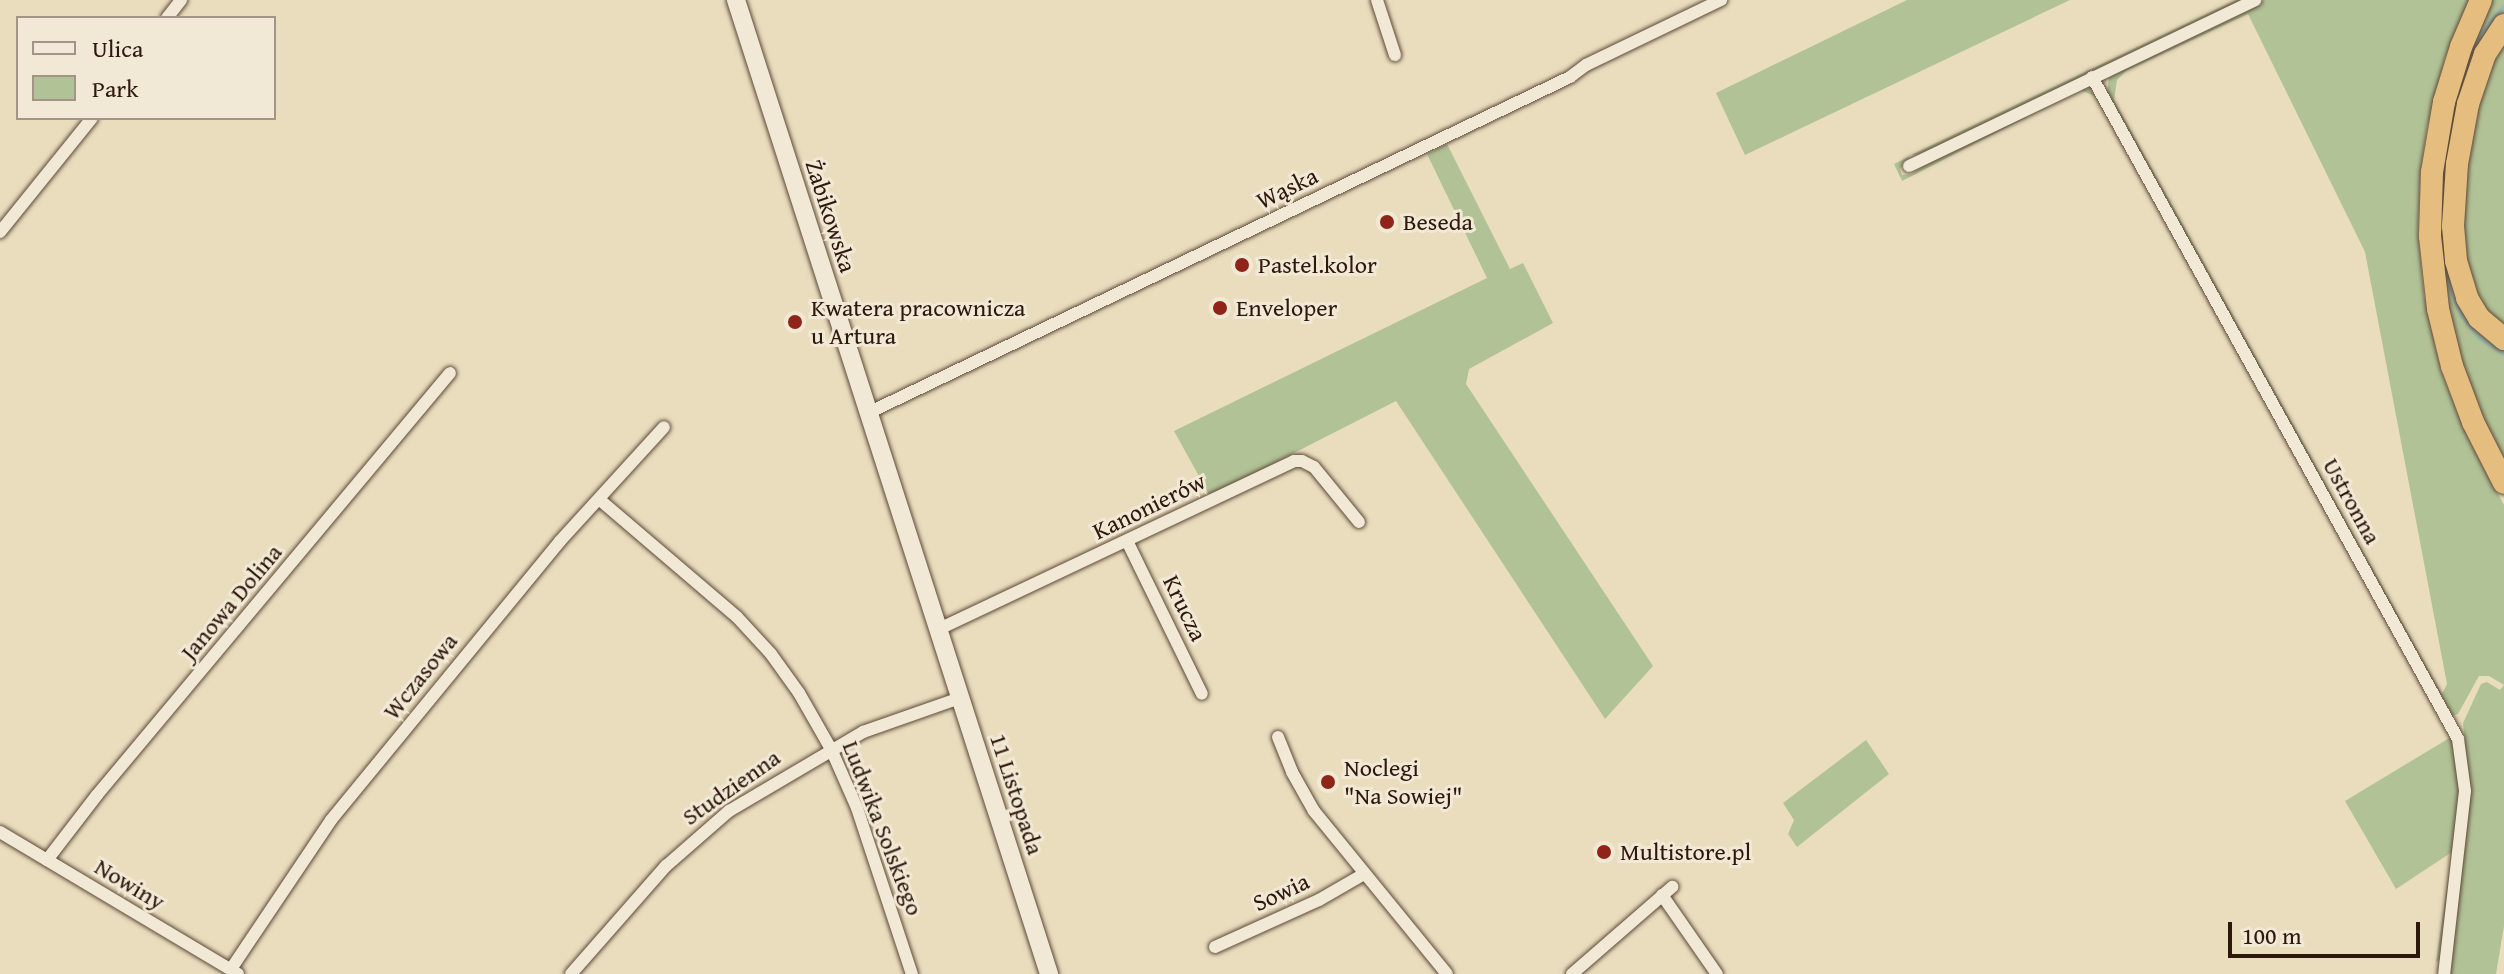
<!DOCTYPE html>
<html>
<head>
<meta charset="utf-8">
<style>
	body { margin:0 }
	#map { position:relative; width:2504px; height:974px; overflow:hidden; background:#eaddbe; font-family:"Gentium Book Plus",serif }
	div>[style] { position:absolute }
	.green>* { inset:0; background:#b1c296 }
	.stream>* { height:4px; margin:-2px; padding:0 2px; transform-origin:2px; border-radius:2px; background:#98bbb4 }
	.roads { filter:drop-shadow(0 0 2px #5d4938) drop-shadow(0 0 2px #5d4938) }
	.street>* { height:12px; margin:-6px; padding:0 6px; transform-origin:6px; border-radius:6px; background:#f1e9d5 }
	.secondary>* { height:18px; margin:-9px; padding:0 9px; transform-origin:9px; border-radius:9px; background:#f1e9d5 }
	.highway>* { height:22px; margin:-11px; padding:0 11px; transform-origin:11px; border-radius:11px; background:#e5be7f }
	.dots>* { width:22px; height:22px; translate:-50% -50%; box-sizing:border-box; border:4px solid #f1e9d5; border-radius:50% }
	span { translate:-50% -50%; white-space:nowrap; text-align:center; line-height:1.15; -webkit-text-stroke:6px #f1e9d5; paint-order:stroke }
	.street-label { font-size:24px; color:#2e180c }
	.poi-label { font-size:24px; color:#2e180c }
	.left { translate:0 -50%; text-align:left }
	.legend { position:absolute; left:16px; top:16px; width:260px; height:104px; box-sizing:border-box; background:#f1e9d5; border:2px solid #a39585; margin:0; padding:10px 14px; list-style:none; font-size:24px; color:#2e180c }
	.legend li { display:flex; align-items:center; gap:16px; height:40px }
	.legend b { width:40px; border:2px solid #a39585 }
	.scale { position:absolute; left:2228px; top:922px; width:192px; height:36px; box-sizing:border-box; border:4px solid #2e180c; border-top:0; padding-left:10px; font-size:24px; line-height:28px; white-space:nowrap; color:#2e180c; -webkit-text-stroke:6px #f1e9d5; paint-order:stroke }
</style>
</head>
<body>
<div id="map">
	<div class="green">
		<div style="clip-path:polygon(1907px 0,2070px 0,1745px 155px,1716px 93px)"></div>
		<div style="clip-path:polygon(2236px 0,2244px 0,1926px 154px,1911px 155px)"></div>
		<div style="clip-path:polygon(evenodd,2264px 0,2469px 0,2445px 57px,2427px 127px,2420px 175px,2418px 234px,2424px 296px,2441px 371px,2467px 436px,2504px 505px,2504px 926px,2496px 974px,2449px 974px,2470px 793px,2463px 723px,2481px 684px,2487px 682px,2500px 690px,2504px 685px,2489px 676px,2479px 676px,2458px 714px,2452px 716px,2107px 93px,2109px 78px,2124px 67px,2264px 0,2248px 14px,2365px 252px,2447px 684px,2442px 694px,2114px 100px,2117px 80px,2126px 71px,2248px 14px)"></div>
		<div style="clip-path:polygon(2487px 0,2504px 0,2504px 13px,2494px 23px,2446px 195px,2490px 340px,2504px 349px,2504px 472px,2469px 400px,2439px 280px,2444px 128px)"></div>
		<div style="clip-path:polygon(2504px 32px,2504px 334px,2468px 288px,2459px 196px,2489px 56px)"></div>
		<div style="clip-path:polygon(2082px 88px,2089px 89px,2097px 97px,2080px 90px,1902px 181px,1894px 164px,1910px 156px,1900px 169px,1902px 175px,1912px 174px,1932px 160px)"></div>
		<div style="clip-path:polygon(1447px 144px,1510px 269px,1523px 263px,1553px 323px,1469px 369px,1466px 384px,1653px 666px,1605px 719px,1396px 401px,1210px 496px,1174px 431px,1487px 278px,1427px 154px)"></div>
		<div style="clip-path:polygon(2451px 737px,2456px 748px,2460px 785px,2440px 960px,2436px 962px,2452px 852px,2396px 889px,2345px 801px)"></div>
		<div style="clip-path:polygon(1866px 740px,1889px 774px,1797px 847px,1788px 834px,1794px 820px,1783px 803px)"></div>
	</div>
	<div class="stream">
		<div style="left:2466px;top:69px;width:39px;rotate:-66deg"></div>
		<div style="left:2482px;top:33px;width:34px;rotate:-50deg"></div>
		<div style="left:2444px;top:262px;width:28px;rotate:77deg"></div>
		<div style="left:2450px;top:289px;width:30px;rotate:66deg"></div>
		<div style="left:2462px;top:316px;width:28px;rotate:51deg"></div>
		<div style="left:2480px;top:338px;width:29px;rotate:34deg"></div>
	</div>
	<div class="roads">
		<div class="street">
			<div style="left:1377px;top:0;width:58px;rotate:71.9deg"></div>
			<div style="left:167px;top:18px;width:23px;rotate:-52deg"></div>
			<div style="left:2092px;top:77px;width:756px;rotate:61.06deg"></div>
			<div style="left:2458px;top:739px;width:52px;rotate:82.3deg"></div>
			<div style="left:2465px;top:791px;width:184px;rotate:96.5deg"></div>
			<div style="left:1909px;top:166px;width:384px;rotate:-25.6deg"></div>
			<div style="left:0;top:232px;width:146px;rotate:-51.1deg"></div>
			<div style="left:870px;top:412px;width:776px;rotate:-25.57deg"></div>
			<div style="left:1570px;top:77px;width:20px;rotate:-37deg"></div>
			<div style="left:1586px;top:65px;width:150px;rotate:-25.7deg"></div>
			<div style="left:600px;top:500px;width:180px;rotate:40.5deg"></div>
			<div style="left:737px;top:617px;width:50px;rotate:47.4deg"></div>
			<div style="left:771px;top:654px;width:48px;rotate:54.3deg"></div>
			<div style="left:799px;top:693px;width:64px;rotate:60.3deg"></div>
			<div style="left:831px;top:749px;width:64px;rotate:66.2deg"></div>
			<div style="left:857px;top:808px;width:175px;rotate:71.7deg"></div>
			<div style="left:1127px;top:541px;width:170px;rotate:63.9deg"></div>
			<div style="left:939px;top:629px;width:393px;rotate:-25.3deg"></div>
			<div style="left:1294px;top:461px;width:8px"></div>
			<div style="left:1302px;top:461px;width:13px;rotate:27deg"></div>
			<div style="left:1314px;top:467px;width:71px;rotate:50.7deg"></div>
			<div style="left:1278px;top:737px;width:38px;rotate:68deg"></div>
			<div style="left:1292px;top:772px;width:45px;rotate:60.6deg"></div>
			<div style="left:1314px;top:811px;width:210px;rotate:50.8deg"></div>
			<div style="left:0;top:832px;width:277px;rotate:30.8deg"></div>
			<div style="left:47px;top:860px;width:82px;rotate:-52.4deg"></div>
			<div style="left:97px;top:795px;width:550px;rotate:-50.09deg"></div>
			<div style="left:1662px;top:895px;width:96px;rotate:55.2deg"></div>
			<div style="left:1215px;top:947px;width:114px;rotate:-24.3deg"></div>
			<div style="left:1319px;top:900px;width:52px;rotate:-30deg"></div>
			<div style="left:231px;top:969px;width:179px;rotate:-56.1deg"></div>
			<div style="left:331px;top:820px;width:361px;rotate:-50.6deg"></div>
			<div style="left:560px;top:541px;width:154px;rotate:-47.6deg"></div>
			<div style="left:571px;top:974px;width:144px;rotate:-48.7deg"></div>
			<div style="left:666px;top:866px;width:84px;rotate:-41.1deg"></div>
			<div style="left:729px;top:811px;width:156px;rotate:-30.5deg"></div>
			<div style="left:863px;top:732px;width:103px;rotate:-19.3deg"></div>
			<div style="left:1572px;top:974px;width:133px;rotate:-41deg"></div>
		</div>
		<div class="secondary">
			<div style="left:736px;top:0;width:1023px;rotate:72.18deg"></div>
		</div>
		<div class="highway">
			<div style="left:2481px;top:0;width:51px;rotate:113.1deg"></div>
			<div style="left:2461px;top:47px;width:58px;rotate:107.2deg"></div>
			<div style="left:2444px;top:102px;width:71px;rotate:99.7deg"></div>
			<div style="left:2432px;top:172px;width:64px;rotate:91.8deg"></div>
			<div style="left:2430px;top:236px;width:73px;rotate:83.7deg"></div>
			<div style="left:2438px;top:309px;width:59px;rotate:76.2deg"></div>
			<div style="left:2452px;top:366px;width:60px;rotate:69.4deg"></div>
			<div style="left:2473px;top:422px;width:68px;rotate:63.1deg"></div>
			<div style="left:2504px;top:25px;width:35px;rotate:123deg"></div>
			<div style="left:2485px;top:54px;width:53px;rotate:108.8deg"></div>
			<div style="left:2468px;top:104px;width:61px;rotate:100.4deg"></div>
			<div style="left:2457px;top:164px;width:62px;rotate:93.7deg"></div>
			<div style="left:2453px;top:226px;width:35px;rotate:85deg"></div>
			<div style="left:2456px;top:261px;width:39px;rotate:73deg"></div>
			<div style="left:2467px;top:298px;width:23px;rotate:59deg"></div>
			<div style="left:2479px;top:318px;width:33px;rotate:40deg"></div>
		</div>
	</div>
	<div class="dots">
		<div style="left:1387px;top:222px;background:#8f2418"></div>
		<div style="left:1242px;top:265px;background:#8f2418"></div>
		<div style="left:1220px;top:308px;background:#8f2418"></div>
		<div style="left:795px;top:322px;background:#8f2418"></div>
		<div style="left:1328px;top:782px;background:#8f2418"></div>
		<div style="left:1604px;top:852px;background:#8f2418"></div>
	</div>
	<div class="street-label">
		<span style="left:1287px;top:188px;rotate:-26deg">Wąska</span>
		<span style="left:831px;top:216px;rotate:72deg">Żabikowska</span>
		<span style="left:2352px;top:501px;rotate:61deg">Ustronna</span>
		<span style="left:1149px;top:506px;rotate:-26deg">Kanonierów</span>
		<span style="left:231px;top:602px;rotate:-50deg">Janowa Dolina</span>
		<span style="left:1185px;top:608px;rotate:64deg">Krucza</span>
		<span style="left:420px;top:676px;rotate:-51deg">Wczasowa</span>
		<span style="left:731px;top:787px;rotate:-35deg">Studzienna</span>
		<span style="left:1017px;top:794px;rotate:72deg">11 Listopada</span>
		<span style="left:883px;top:828px;rotate:69deg">Ludwika Solskiego</span>
		<span style="left:130px;top:884px;rotate:31deg">Nowiny</span>
		<span style="left:1281px;top:892px;rotate:-25deg">Sowia</span>
	</div>
	<div class="poi-label">
		<span class="left" style="left:1403px;top:222px">Beseda</span>
		<span class="left" style="left:1258px;top:265px">Pastel.kolor</span>
		<span class="left" style="left:811px;top:322px">Kwatera pracownicza<br>u Artura</span>
		<span class="left" style="left:1236px;top:308px">Enveloper</span>
		<span class="left" style="left:1344px;top:782px">Noclegi<br>"Na Sowiej"</span>
		<span class="left" style="left:1620px;top:852px">Multistore.pl</span>
	</div>
	<ul class="legend">
	<li><b style="height:10px;background:#f1e9d5"></b>Ulica</li>
	<li><b style="height:22px;background:#b1c296"></b>Park</li>
	</ul>
	<div class="scale">100 m</div>
</div>
</body>
</html>
